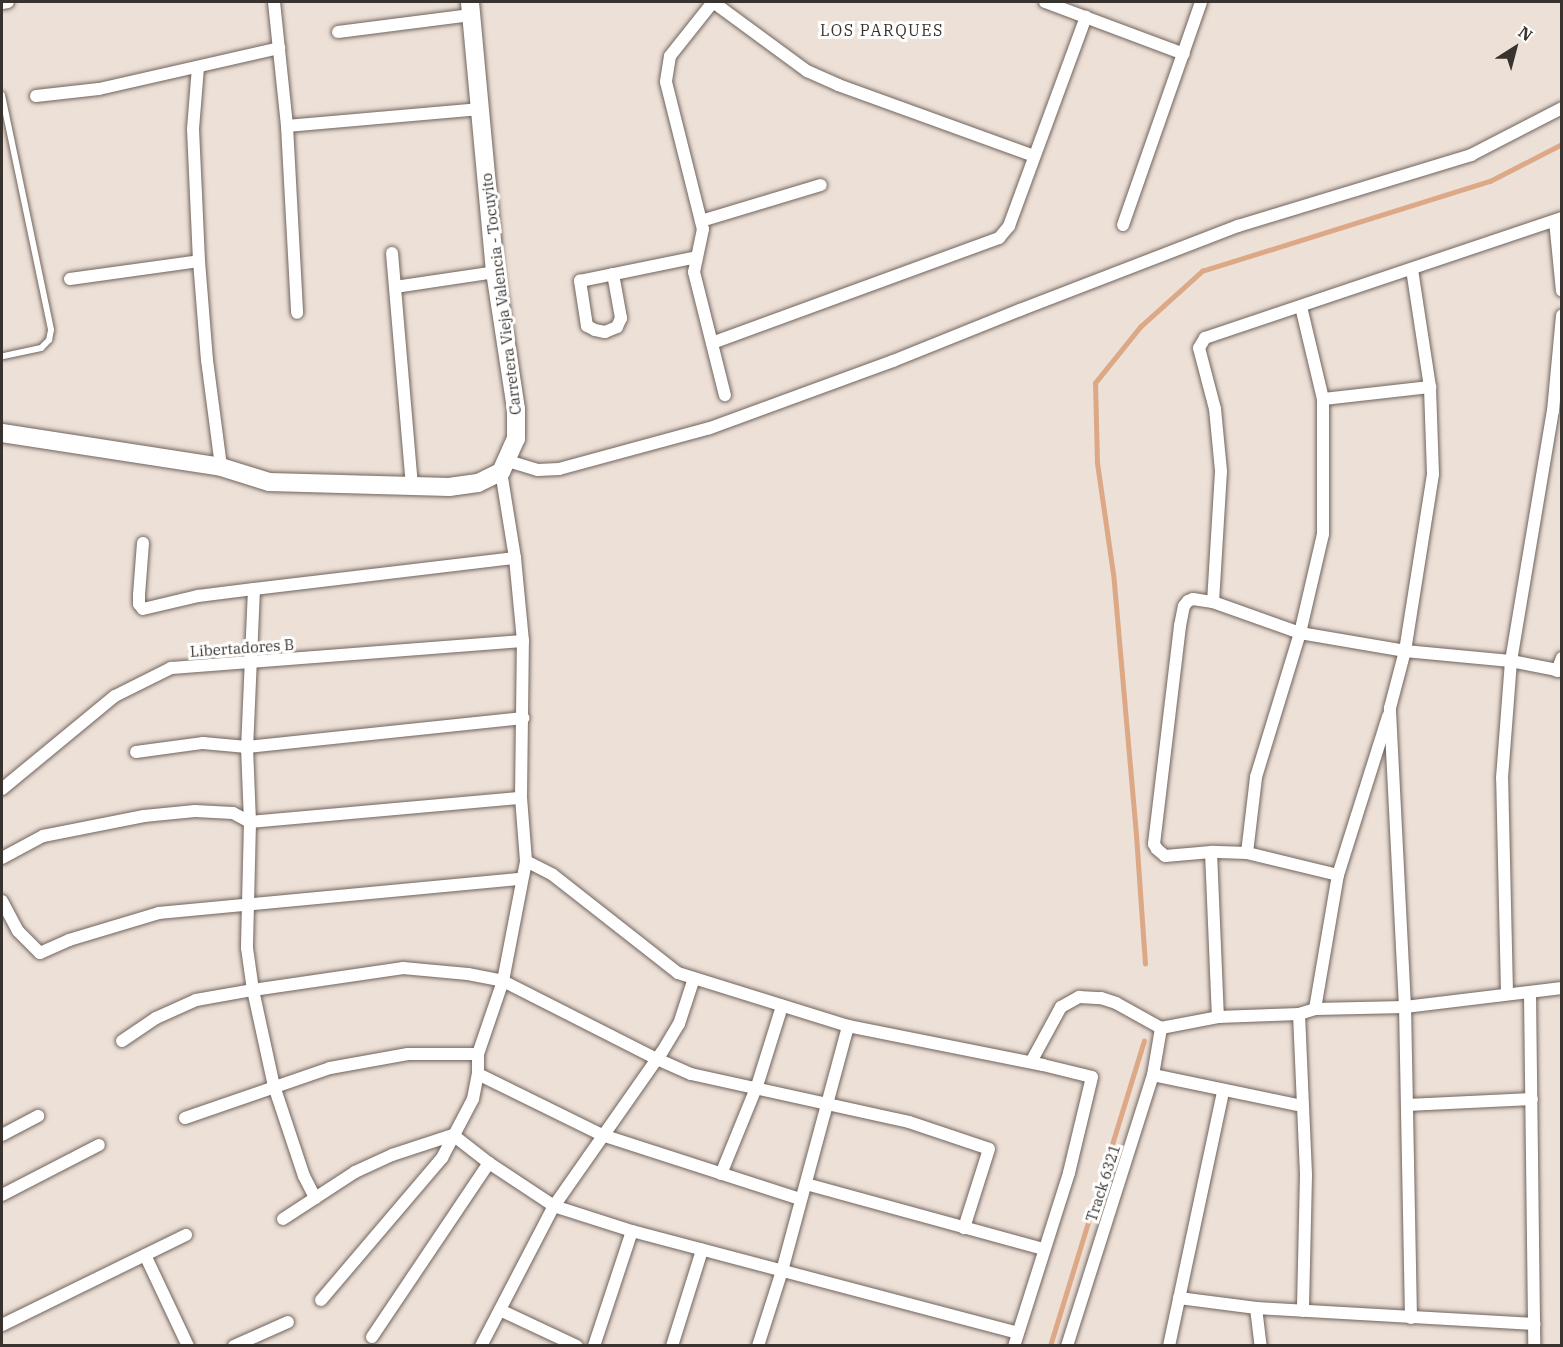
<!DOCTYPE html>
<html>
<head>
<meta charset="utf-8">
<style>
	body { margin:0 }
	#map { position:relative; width:1563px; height:1347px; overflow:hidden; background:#ede0d7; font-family:"IBM Plex Serif",serif }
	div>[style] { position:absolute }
	.stream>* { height:4.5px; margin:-2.25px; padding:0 2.25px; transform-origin:2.25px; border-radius:2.25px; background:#dca886 }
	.roads { filter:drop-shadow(0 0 2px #70645d) drop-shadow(0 0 2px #70645d) }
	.lane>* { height:6px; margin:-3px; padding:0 3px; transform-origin:3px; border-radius:3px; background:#fff }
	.street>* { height:12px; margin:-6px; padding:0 6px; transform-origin:6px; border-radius:6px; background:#fff }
	.secondary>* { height:18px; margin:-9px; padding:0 9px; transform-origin:9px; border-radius:9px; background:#fff }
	span { translate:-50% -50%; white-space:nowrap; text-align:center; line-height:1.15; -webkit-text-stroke:6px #fff; paint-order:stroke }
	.street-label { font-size:15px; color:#38332f }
	.neighbourhood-label { font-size:16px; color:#38332f; letter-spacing:1.5px }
	.frame { position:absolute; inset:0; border:3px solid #38332f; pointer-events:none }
	.north { position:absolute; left:1485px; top:18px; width:60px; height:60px; -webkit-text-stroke:4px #fff; paint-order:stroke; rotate:36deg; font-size:16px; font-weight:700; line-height:24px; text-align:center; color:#38332f }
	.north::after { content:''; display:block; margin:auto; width:21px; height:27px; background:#38332f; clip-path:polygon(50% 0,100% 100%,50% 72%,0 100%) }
</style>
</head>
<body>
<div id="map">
	<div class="stream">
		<div style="left:1145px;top:964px;width:129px;rotate:-94deg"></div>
		<div style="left:1136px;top:835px;width:262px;rotate:-95deg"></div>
		<div style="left:1113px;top:574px;width:112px;rotate:-98.2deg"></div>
		<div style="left:1097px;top:463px;width:80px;rotate:-91.4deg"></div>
		<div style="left:1095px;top:383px;width:72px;rotate:-51.2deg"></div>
		<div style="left:1140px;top:327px;width:84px;rotate:-42.1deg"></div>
		<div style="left:1202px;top:271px;width:302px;rotate:-17.4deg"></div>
		<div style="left:1490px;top:181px;width:81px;rotate:-27.2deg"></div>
		<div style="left:1050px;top:1346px;width:319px;rotate:-72.9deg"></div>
	</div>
	<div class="roads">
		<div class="lane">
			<div style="left:2px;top:95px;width:240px;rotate:78.2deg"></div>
			<div style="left:51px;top:330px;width:10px;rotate:101deg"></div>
			<div style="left:49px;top:340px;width:11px;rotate:135deg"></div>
			<div style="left:41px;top:348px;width:40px;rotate:168deg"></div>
		</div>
		<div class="street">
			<div style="left:274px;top:2px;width:125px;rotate:84deg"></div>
			<div style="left:287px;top:126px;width:187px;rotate:86.9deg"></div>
			<div style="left:713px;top:2px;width:69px;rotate:128.5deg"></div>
			<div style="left:670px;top:56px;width:26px;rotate:99deg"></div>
			<div style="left:666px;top:82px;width:152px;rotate:75.9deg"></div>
			<div style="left:703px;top:229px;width:44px;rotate:101.8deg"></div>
			<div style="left:694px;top:272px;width:127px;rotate:75.9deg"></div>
			<div style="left:713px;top:2px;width:117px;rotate:36.3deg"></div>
			<div style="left:807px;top:71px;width:34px;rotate:24deg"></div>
			<div style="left:838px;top:85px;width:208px;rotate:19.9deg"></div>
			<div style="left:1045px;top:2px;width:148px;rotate:20.5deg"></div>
			<div style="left:2px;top:3px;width:6px;rotate:-9deg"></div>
			<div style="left:338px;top:32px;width:134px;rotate:-7.3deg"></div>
			<div style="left:198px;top:67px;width:62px;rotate:94.6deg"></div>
			<div style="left:193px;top:129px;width:132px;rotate:87.4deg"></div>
			<div style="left:199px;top:261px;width:99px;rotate:85.4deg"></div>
			<div style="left:207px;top:360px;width:108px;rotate:82.5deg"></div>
			<div style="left:36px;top:96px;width:63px;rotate:-6.3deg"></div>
			<div style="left:99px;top:89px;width:185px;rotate:-12.8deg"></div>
			<div style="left:287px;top:126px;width:194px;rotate:-5deg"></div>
			<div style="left:701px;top:221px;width:125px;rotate:-16.7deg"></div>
			<div style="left:1555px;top:221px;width:70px;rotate:84.3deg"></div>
			<div style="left:1123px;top:225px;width:236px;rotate:-70.7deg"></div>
			<div style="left:392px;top:253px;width:236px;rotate:85.1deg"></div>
			<div style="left:613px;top:274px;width:45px;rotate:79.7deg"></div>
			<div style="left:621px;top:318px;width:10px;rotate:114deg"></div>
			<div style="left:617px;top:327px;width:13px;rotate:157deg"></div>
			<div style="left:605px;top:332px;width:10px;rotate:-169deg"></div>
			<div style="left:595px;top:330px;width:9px;rotate:-153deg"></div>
			<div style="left:587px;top:326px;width:46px;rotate:-98.8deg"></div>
			<div style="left:580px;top:281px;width:119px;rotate:-11.6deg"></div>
			<div style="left:70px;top:279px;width:130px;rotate:-7.9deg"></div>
			<div style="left:395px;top:287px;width:101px;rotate:-8.5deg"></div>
			<div style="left:712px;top:343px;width:306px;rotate:-20.1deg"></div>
			<div style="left:999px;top:238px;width:16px;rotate:-50deg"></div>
			<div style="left:1009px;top:226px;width:223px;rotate:-69.8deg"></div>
			<div style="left:1323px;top:399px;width:108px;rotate:-6.4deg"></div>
			<div style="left:508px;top:461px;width:31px;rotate:17deg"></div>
			<div style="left:538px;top:470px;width:21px;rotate:-3deg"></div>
			<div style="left:559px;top:469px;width:156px;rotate:-15.2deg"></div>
			<div style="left:710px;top:428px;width:195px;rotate:-20.1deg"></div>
			<div style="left:893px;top:361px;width:137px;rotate:-21.9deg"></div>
			<div style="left:1020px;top:310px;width:234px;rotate:-21.1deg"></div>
			<div style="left:1238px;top:226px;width:244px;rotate:-16.9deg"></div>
			<div style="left:1471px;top:155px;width:102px;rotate:-27.3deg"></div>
			<div style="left:143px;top:543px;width:52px;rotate:94.4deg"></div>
			<div style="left:139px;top:595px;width:9px;rotate:90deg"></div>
			<div style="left:139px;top:604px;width:6px;rotate:51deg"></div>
			<div style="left:143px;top:609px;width:57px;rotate:-13.3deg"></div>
			<div style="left:198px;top:596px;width:56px;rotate:-7.1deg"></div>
			<div style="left:254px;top:589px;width:263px;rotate:-6.8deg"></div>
			<div style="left:254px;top:589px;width:158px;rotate:92.5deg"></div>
			<div style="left:247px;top:747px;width:75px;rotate:87.7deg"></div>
			<div style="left:250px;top:822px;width:126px;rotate:91.4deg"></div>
			<div style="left:247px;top:948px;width:42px;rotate:81.9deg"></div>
			<div style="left:253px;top:990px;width:98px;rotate:77.7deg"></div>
			<div style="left:274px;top:1086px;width:95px;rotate:71.6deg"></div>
			<div style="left:304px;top:1176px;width:25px;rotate:63deg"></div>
			<div style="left:1213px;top:602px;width:131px;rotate:-86.5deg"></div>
			<div style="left:1221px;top:471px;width:62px;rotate:-95.5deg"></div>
			<div style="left:1215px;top:409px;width:63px;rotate:-104.7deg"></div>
			<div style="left:1199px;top:348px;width:12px;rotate:-59deg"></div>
			<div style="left:1205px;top:338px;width:377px;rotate:-18.6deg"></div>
			<div style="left:1557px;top:671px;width:14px;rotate:-69deg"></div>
			<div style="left:136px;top:752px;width:68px;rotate:-7.7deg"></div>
			<div style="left:203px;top:743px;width:44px;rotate:5.2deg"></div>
			<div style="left:247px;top:747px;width:278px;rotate:-6deg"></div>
			<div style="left:2px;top:789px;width:146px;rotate:-39.5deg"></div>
			<div style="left:115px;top:696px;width:63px;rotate:-26.6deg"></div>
			<div style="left:171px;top:668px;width:353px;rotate:-4.4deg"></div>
			<div style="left:1211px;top:852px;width:165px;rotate:87.6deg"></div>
			<div style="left:1247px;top:853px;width:77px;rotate:-83.2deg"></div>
			<div style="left:1256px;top:777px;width:151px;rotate:-73deg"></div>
			<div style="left:1300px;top:633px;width:102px;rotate:-76.9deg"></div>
			<div style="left:1323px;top:534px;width:135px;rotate:-90deg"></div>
			<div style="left:1323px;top:399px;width:95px;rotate:-103.4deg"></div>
			<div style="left:2px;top:858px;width:47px;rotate:-28.2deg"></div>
			<div style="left:43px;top:836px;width:103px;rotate:-11.2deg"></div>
			<div style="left:144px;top:816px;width:51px;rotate:-5.6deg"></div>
			<div style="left:195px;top:811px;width:38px;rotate:3deg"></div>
			<div style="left:233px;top:813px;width:19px;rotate:28deg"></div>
			<div style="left:250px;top:822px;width:272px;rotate:-5.1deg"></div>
			<div style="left:526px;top:861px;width:30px;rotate:27deg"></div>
			<div style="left:553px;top:875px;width:159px;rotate:38.1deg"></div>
			<div style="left:678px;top:973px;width:178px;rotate:17.3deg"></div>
			<div style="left:848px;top:1026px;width:199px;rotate:11.3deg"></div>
			<div style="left:1043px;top:1065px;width:50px;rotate:13.8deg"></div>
			<div style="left:1092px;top:1077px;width:99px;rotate:103.5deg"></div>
			<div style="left:1069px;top:1173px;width:182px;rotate:107.6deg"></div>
			<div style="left:1338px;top:875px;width:94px;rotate:-166.4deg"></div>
			<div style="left:1247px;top:853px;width:36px;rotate:-178deg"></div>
			<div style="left:1211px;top:852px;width:46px;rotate:175deg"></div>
			<div style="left:1165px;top:856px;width:11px;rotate:-139deg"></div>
			<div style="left:1157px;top:849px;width:6px;rotate:-121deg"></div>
			<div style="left:1154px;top:844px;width:220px;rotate:-83.2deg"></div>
			<div style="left:1180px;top:626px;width:20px;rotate:-79deg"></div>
			<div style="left:1184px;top:606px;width:6px;rotate:-51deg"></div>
			<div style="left:1188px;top:601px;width:5px;rotate:-22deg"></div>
			<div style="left:1193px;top:599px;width:20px;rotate:9deg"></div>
			<div style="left:1213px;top:602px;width:92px;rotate:19.6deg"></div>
			<div style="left:1300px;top:633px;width:107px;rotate:9.7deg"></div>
			<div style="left:1405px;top:651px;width:106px;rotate:5.4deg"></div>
			<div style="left:1511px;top:661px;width:52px;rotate:11.1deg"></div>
			<div style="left:2px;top:901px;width:34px;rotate:62deg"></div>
			<div style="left:18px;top:931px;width:31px;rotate:45deg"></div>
			<div style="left:40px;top:953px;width:32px;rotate:-24deg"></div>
			<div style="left:69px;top:940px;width:94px;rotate:-16.7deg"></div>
			<div style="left:159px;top:913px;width:363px;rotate:-5.4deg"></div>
			<div style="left:1507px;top:993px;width:215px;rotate:-91.3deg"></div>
			<div style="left:1502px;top:778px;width:117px;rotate:-85.6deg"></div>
			<div style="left:1511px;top:661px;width:254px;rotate:-80.5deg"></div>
			<div style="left:1553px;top:411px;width:96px;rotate:-84.6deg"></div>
			<div style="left:1530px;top:994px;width:352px;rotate:89.3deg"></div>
			<div style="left:1315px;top:1009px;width:136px;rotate:-80.3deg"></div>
			<div style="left:1338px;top:875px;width:167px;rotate:-72.5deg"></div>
			<div style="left:1299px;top:1014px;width:161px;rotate:87.5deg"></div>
			<div style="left:1306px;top:1175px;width:136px;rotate:91.3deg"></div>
			<div style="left:122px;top:1041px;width:41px;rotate:-34.1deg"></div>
			<div style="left:156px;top:1018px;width:44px;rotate:-24.2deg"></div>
			<div style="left:196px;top:1000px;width:58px;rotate:-10deg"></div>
			<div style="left:253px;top:990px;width:152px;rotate:-8.3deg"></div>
			<div style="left:403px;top:968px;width:65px;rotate:5.3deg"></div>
			<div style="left:468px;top:974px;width:36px;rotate:11deg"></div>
			<div style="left:503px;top:981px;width:173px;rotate:26.9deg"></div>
			<div style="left:657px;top:1059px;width:37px;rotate:24deg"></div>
			<div style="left:691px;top:1074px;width:223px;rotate:12.4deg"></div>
			<div style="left:909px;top:1122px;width:84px;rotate:18.6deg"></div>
			<div style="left:989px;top:1149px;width:83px;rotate:107.6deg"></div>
			<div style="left:1031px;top:1062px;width:63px;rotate:-61.4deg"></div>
			<div style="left:1061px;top:1007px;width:21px;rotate:-29deg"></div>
			<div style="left:1079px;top:997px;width:22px;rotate:3deg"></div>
			<div style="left:1101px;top:998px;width:16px;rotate:18deg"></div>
			<div style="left:1116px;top:1003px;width:51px;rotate:29.1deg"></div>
			<div style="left:1161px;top:1028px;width:58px;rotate:-10.9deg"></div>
			<div style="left:1218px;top:1017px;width:81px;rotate:-2.1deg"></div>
			<div style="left:1299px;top:1014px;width:17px;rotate:-17deg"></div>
			<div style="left:1315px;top:1009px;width:90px;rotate:-1.3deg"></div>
			<div style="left:1405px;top:1007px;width:158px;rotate:-6.9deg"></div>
			<div style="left:478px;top:1074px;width:138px;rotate:26.2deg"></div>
			<div style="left:602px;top:1135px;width:208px;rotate:17.9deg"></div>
			<div style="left:1153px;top:1075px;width:153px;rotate:11.7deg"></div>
			<div style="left:1407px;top:1105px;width:125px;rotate:-2.7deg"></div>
			<div style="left:185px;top:1118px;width:153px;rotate:-19deg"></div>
			<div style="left:330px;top:1068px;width:79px;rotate:-10.2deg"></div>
			<div style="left:408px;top:1054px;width:70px"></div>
			<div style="left:2px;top:1135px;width:41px;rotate:-27.8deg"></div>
			<div style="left:721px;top:1174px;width:95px;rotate:-67.8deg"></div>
			<div style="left:757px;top:1086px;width:84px;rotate:-72.6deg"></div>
			<div style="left:806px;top:1184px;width:246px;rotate:15.3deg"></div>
			<div style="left:2px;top:1195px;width:109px;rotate:-27.3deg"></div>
			<div style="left:283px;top:1219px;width:86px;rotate:-33.1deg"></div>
			<div style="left:355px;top:1172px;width:41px;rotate:-24.7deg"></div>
			<div style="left:392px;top:1155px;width:64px;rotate:-18.2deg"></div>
			<div style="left:453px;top:1135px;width:46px;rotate:37.9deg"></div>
			<div style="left:489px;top:1163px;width:78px;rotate:33.5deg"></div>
			<div style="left:554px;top:1206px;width:82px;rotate:17.8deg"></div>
			<div style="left:632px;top:1231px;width:399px;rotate:14.8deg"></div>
			<div style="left:145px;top:1255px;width:101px;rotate:64.7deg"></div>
			<div style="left:1179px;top:1298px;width:78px;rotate:7.4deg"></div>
			<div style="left:1256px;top:1308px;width:279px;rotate:3.3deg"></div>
			<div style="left:321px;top:1300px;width:187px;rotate:-49.6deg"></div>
			<div style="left:442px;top:1158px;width:67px;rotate:-62.3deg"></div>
			<div style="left:473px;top:1099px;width:25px;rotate:-79deg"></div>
			<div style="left:478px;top:1074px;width:20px;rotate:-90deg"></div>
			<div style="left:478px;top:1054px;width:77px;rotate:-71.1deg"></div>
			<div style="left:503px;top:981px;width:122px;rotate:-79.1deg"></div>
			<div style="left:526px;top:861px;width:63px;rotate:-94.5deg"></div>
			<div style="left:521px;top:798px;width:157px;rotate:-89.3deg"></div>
			<div style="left:523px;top:641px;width:83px;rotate:-95.5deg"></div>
			<div style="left:515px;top:558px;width:87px;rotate:-99.2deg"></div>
			<div style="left:1256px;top:1308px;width:38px;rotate:83deg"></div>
			<div style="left:500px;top:1310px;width:85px;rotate:25.1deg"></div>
			<div style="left:1411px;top:1318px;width:311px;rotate:-91.1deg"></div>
			<div style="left:1405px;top:1007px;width:299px;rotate:-92.9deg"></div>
			<div style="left:1390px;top:708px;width:59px;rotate:-75.3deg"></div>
			<div style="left:1405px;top:651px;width:179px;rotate:-81deg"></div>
			<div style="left:1433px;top:474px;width:87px;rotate:-92deg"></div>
			<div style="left:1430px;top:387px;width:118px;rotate:-98.7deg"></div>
			<div style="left:2px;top:1325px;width:205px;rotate:-26.1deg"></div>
			<div style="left:372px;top:1337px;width:210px;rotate:-56.1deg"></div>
			<div style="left:234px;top:1346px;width:59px;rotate:-24deg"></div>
			<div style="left:481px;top:1346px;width:158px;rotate:-62.5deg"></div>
			<div style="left:554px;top:1206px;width:188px;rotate:-55deg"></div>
			<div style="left:662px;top:1052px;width:33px;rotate:-59deg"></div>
			<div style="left:679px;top:1024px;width:48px;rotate:-71.9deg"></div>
			<div style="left:594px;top:1346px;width:121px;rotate:-71.7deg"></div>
			<div style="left:672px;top:1346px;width:101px;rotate:-72.6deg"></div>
			<div style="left:758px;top:1346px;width:79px;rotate:-72.3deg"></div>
			<div style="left:782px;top:1271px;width:254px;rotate:-74.9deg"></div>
			<div style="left:1067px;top:1346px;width:284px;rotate:-72.4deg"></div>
			<div style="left:1153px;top:1075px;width:48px;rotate:-80.3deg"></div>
			<div style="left:1169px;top:1346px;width:261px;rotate:-78deg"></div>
		</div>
		<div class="secondary">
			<div style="left:2px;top:433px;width:222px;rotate:8.8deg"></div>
			<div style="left:221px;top:467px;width:50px;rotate:17.4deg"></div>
			<div style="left:269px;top:482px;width:180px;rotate:1.6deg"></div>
			<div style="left:449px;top:487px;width:29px;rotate:-8deg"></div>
			<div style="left:478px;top:483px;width:25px;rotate:-26deg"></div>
			<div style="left:501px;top:472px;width:36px;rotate:-66deg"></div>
			<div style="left:516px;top:439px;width:30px;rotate:-90deg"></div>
			<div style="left:516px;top:409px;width:139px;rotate:-98.7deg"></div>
			<div style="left:495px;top:272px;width:271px;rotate:-95.3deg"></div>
		</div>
	</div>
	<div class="street-label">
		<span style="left:501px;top:294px;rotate:-97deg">Carretera Vieja Valencia - Tocuyito</span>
		<span style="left:242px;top:648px;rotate:-4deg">Libertadores B</span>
		<span style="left:1103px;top:1183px;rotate:-72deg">Track 6321</span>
	</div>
	<div class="neighbourhood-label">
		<span style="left:882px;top:30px">LOS PARQUES</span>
	</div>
	<div class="frame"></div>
	<div class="north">N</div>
</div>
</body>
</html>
